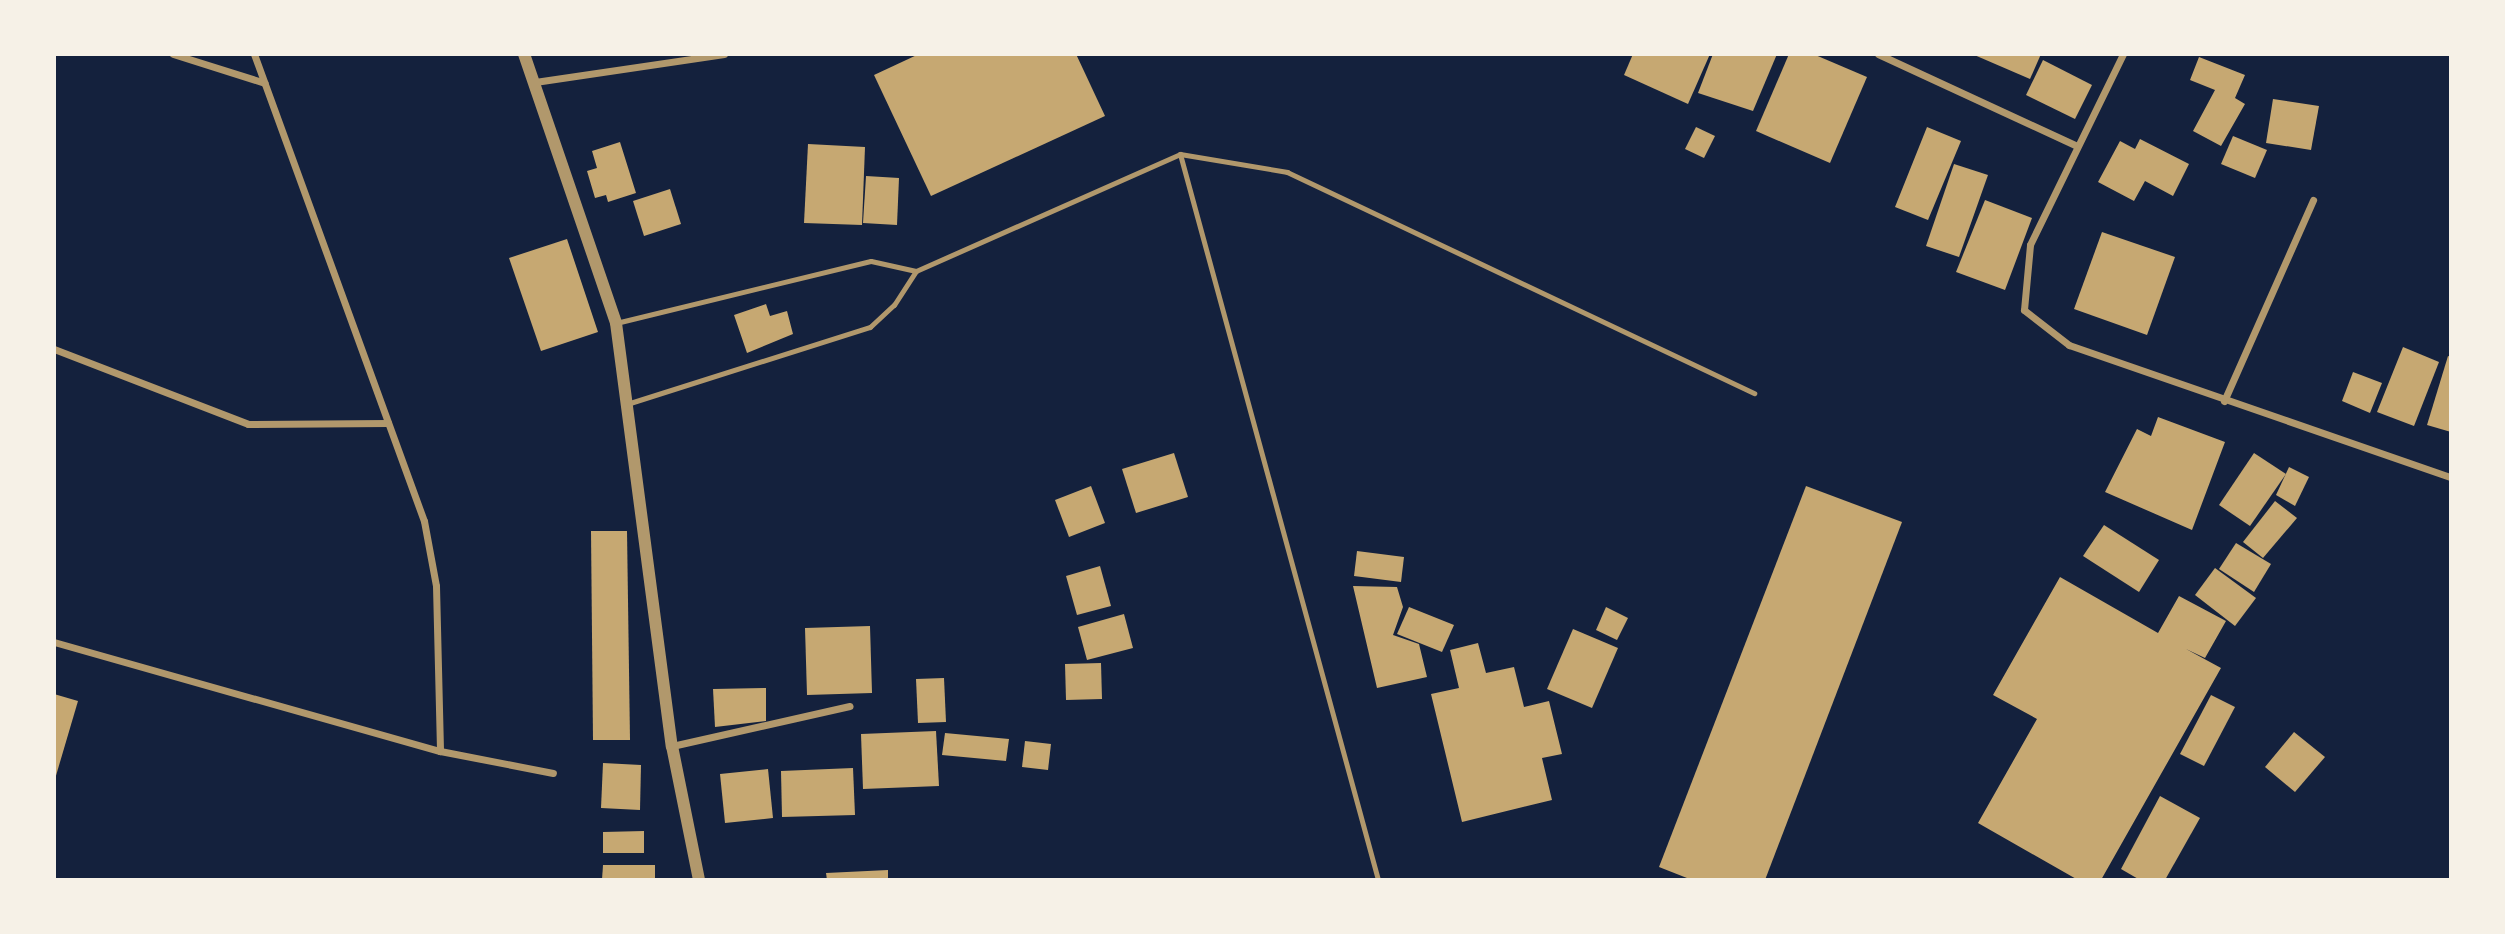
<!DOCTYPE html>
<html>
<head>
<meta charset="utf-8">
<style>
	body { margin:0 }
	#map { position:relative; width:2505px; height:934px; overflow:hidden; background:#14213d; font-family:Montserrat,sans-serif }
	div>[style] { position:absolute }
	.building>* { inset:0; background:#c6a872 }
	.service>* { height:5px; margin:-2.5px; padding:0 2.5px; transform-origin:2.5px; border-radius:2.5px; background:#b1986c }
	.minor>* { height:7px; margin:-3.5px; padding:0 3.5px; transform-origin:3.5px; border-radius:3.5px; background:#b1986c }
	.tertiary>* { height:12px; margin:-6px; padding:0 6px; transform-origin:6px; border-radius:6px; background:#b1986c }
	span { translate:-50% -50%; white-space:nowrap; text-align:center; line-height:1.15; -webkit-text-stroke:5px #f6f1e7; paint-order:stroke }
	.frame { position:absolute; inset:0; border:56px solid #f6f1e7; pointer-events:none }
</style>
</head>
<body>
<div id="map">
	<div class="building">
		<div style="clip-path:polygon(919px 54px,1076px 54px,1105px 116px,931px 196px,874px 75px)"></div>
		<div style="clip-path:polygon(1633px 54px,1710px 54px,1688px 104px,1624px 75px)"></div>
		<div style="clip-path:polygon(1713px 54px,1777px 54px,1753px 111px,1698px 93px)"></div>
		<div style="clip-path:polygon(1789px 54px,1813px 54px,1867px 77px,1830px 163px,1756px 131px)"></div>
		<div style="clip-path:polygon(1972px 54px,2041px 54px,2030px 79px)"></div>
		<div style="clip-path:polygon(2199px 57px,2245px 75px,2235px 98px,2245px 104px,2221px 146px,2193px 131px,2215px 90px,2190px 80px)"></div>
		<div style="clip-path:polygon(2043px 60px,2092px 85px,2075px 119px,2026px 95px)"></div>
		<div style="clip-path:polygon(2273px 99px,2319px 106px,2311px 150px,2266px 143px)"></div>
		<div style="clip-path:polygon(1696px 127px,1715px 136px,1704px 158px,1685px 149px)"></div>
		<div style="clip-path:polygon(1927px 127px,1961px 141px,1928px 220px,1895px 207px)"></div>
		<div style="clip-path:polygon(2233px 136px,2267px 150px,2255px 178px,2221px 164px)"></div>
		<div style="clip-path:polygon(2140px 139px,2189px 164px,2173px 196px,2145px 181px,2134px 201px,2098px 182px,2120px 141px,2135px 149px)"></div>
		<div style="clip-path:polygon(620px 142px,636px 193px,608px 202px,606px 195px,595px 198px,587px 171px,597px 168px,592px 151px)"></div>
		<div style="clip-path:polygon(808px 144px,865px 147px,862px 225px,804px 223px)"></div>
		<div style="clip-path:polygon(1954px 164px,1988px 175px,1959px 257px,1926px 246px)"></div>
		<div style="clip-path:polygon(866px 176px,899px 178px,897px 225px,863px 223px)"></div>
		<div style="clip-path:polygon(670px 189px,681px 224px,644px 236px,633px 201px)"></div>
		<div style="clip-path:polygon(1985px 200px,2032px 218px,2005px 290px,1956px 272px)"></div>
		<div style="clip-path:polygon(2102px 232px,2175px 257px,2147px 335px,2074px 309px)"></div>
		<div style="clip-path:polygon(567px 239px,598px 332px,541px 351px,509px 258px)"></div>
		<div style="clip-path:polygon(766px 304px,770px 316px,787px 311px,793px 334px,747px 353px,734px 315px)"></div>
		<div style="clip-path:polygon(2403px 347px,2439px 362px,2414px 426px,2377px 412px)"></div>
		<div style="clip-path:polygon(2448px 356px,2451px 357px,2451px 432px,2427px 425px)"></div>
		<div style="clip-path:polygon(2353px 372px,2382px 383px,2370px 413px,2342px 401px)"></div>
		<div style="clip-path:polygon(2158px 417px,2225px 442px,2192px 530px,2105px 492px,2137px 429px,2151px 436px)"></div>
		<div style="clip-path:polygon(1174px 453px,1188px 497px,1136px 513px,1122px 469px)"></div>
		<div style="clip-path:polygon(2254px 453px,2286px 474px,2250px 526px,2219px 505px)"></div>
		<div style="clip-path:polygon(2289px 467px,2309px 477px,2295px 506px,2276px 495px)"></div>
		<div style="clip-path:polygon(1091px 486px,1105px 523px,1069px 537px,1055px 500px)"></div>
		<div style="clip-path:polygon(1806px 486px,1902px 522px,1765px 880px,1692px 880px,1659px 867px)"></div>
		<div style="clip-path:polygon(2275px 501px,2297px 518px,2263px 558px,2243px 542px)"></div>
		<div style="clip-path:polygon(2104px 525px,2159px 560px,2139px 592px,2083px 556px)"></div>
		<div style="clip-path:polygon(591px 531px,627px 531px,630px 740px,593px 740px)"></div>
		<div style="clip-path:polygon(2236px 543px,2271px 564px,2254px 592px,2219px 569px)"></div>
		<div style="clip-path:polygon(1357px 551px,1404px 557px,1401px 582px,1354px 576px)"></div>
		<div style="clip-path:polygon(1100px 566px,1111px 606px,1077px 615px,1066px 576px)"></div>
		<div style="clip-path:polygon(2215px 568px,2256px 598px,2235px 626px,2195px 595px)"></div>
		<div style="clip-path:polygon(2060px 577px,2158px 633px,2179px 596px,2226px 621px,2205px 658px,2186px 649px,2221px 668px,2101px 880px,2078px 880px,1978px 823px,2037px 719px,1993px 695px)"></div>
		<div style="clip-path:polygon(1353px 586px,1397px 587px,1403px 607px,1393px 635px,1419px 644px,1427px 677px,1377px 688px)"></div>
		<div style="clip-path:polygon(1409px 607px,1454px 625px,1442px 652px,1397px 634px)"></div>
		<div style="clip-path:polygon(1606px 607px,1628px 618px,1617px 640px,1596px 630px)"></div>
		<div style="clip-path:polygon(1124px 614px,1133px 648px,1087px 660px,1078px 627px)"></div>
		<div style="clip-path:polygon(870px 626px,872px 693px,807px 695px,805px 628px)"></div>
		<div style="clip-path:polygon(1573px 629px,1618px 648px,1592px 708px,1547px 689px)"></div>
		<div style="clip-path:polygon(1478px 643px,1486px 673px,1514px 667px,1524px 707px,1549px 701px,1562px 754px,1542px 758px,1552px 800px,1462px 822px,1431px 694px,1459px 688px,1450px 650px)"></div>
		<div style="clip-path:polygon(1101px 663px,1102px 699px,1066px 700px,1065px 664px)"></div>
		<div style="clip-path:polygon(944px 678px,946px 722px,918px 723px,916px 679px)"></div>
		<div style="clip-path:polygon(766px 688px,766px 721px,715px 727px,713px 689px)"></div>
		<div style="clip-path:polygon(54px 694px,78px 701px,55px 779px,54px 779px)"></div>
		<div style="clip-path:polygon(2211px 695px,2235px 707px,2204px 766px,2180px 754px)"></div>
		<div style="clip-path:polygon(936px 731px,939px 786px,863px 789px,861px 734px)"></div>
		<div style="clip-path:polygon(2294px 732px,2325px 757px,2295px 792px,2265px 767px)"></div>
		<div style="clip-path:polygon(945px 733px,1009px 739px,1006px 761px,942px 755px)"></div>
		<div style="clip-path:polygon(1025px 741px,1051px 744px,1048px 770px,1022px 767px)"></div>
		<div style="clip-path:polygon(603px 763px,641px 765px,640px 810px,601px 808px)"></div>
		<div style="clip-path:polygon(853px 768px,855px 815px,782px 817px,781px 771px)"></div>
		<div style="clip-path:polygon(768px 769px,773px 818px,725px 823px,720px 774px)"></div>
		<div style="clip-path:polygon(2160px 796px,2200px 818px,2165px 880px,2140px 880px,2121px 869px)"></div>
		<div style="clip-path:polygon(644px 831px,644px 853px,603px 853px,603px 832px)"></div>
		<div style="clip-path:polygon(603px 865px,655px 865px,655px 880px,602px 880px)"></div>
		<div style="clip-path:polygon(888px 870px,888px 880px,827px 880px,826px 873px)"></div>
	</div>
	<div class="service">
		<div style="left:1180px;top:154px;width:753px;rotate:74.74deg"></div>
		<div style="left:616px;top:323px;width:262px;rotate:-13.7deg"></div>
		<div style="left:871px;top:261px;width:46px;rotate:12.5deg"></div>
		<div style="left:630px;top:403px;width:252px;rotate:-17.6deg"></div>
		<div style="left:870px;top:327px;width:33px;rotate:-43deg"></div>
		<div style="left:894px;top:305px;width:40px;rotate:-57.1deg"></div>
		<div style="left:916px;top:271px;width:289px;rotate:-23.9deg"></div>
		<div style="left:1180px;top:154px;width:109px;rotate:9.5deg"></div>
		<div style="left:1287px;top:172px;width:517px;rotate:25.33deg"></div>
	</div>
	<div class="minor">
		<div style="left:173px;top:54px;width:96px;rotate:17.5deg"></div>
		<div style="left:254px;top:54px;width:497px;rotate:70deg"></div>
		<div style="left:424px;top:521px;width:66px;rotate:79.5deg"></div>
		<div style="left:436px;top:586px;width:165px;rotate:88.6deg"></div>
		<div style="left:1878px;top:54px;width:217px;rotate:24.8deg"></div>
		<div style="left:2123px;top:54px;width:212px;rotate:116deg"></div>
		<div style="left:2030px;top:245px;width:65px;rotate:95.3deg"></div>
		<div style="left:2024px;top:310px;width:57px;rotate:37.9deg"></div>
		<div style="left:2069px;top:345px;width:404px;rotate:19.1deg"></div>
		<div style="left:535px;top:82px;width:191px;rotate:-8.4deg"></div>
		<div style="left:54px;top:349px;width:208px;rotate:21.1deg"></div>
		<div style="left:248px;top:424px;width:140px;rotate:-0.4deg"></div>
		<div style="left:2224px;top:401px;width:220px;rotate:-66.1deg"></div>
		<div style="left:54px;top:642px;width:401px;rotate:15.8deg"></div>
		<div style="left:440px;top:751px;width:115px;rotate:11deg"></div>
		<div style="left:672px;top:746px;width:182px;rotate:-12.7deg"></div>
	</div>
	<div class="tertiary">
		<div style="left:524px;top:54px;width:284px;rotate:71.1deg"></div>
		<div style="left:616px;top:323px;width:427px;rotate:82.5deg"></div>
		<div style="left:672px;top:746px;width:137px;rotate:78.6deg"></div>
	</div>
	<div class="frame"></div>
</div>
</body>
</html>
